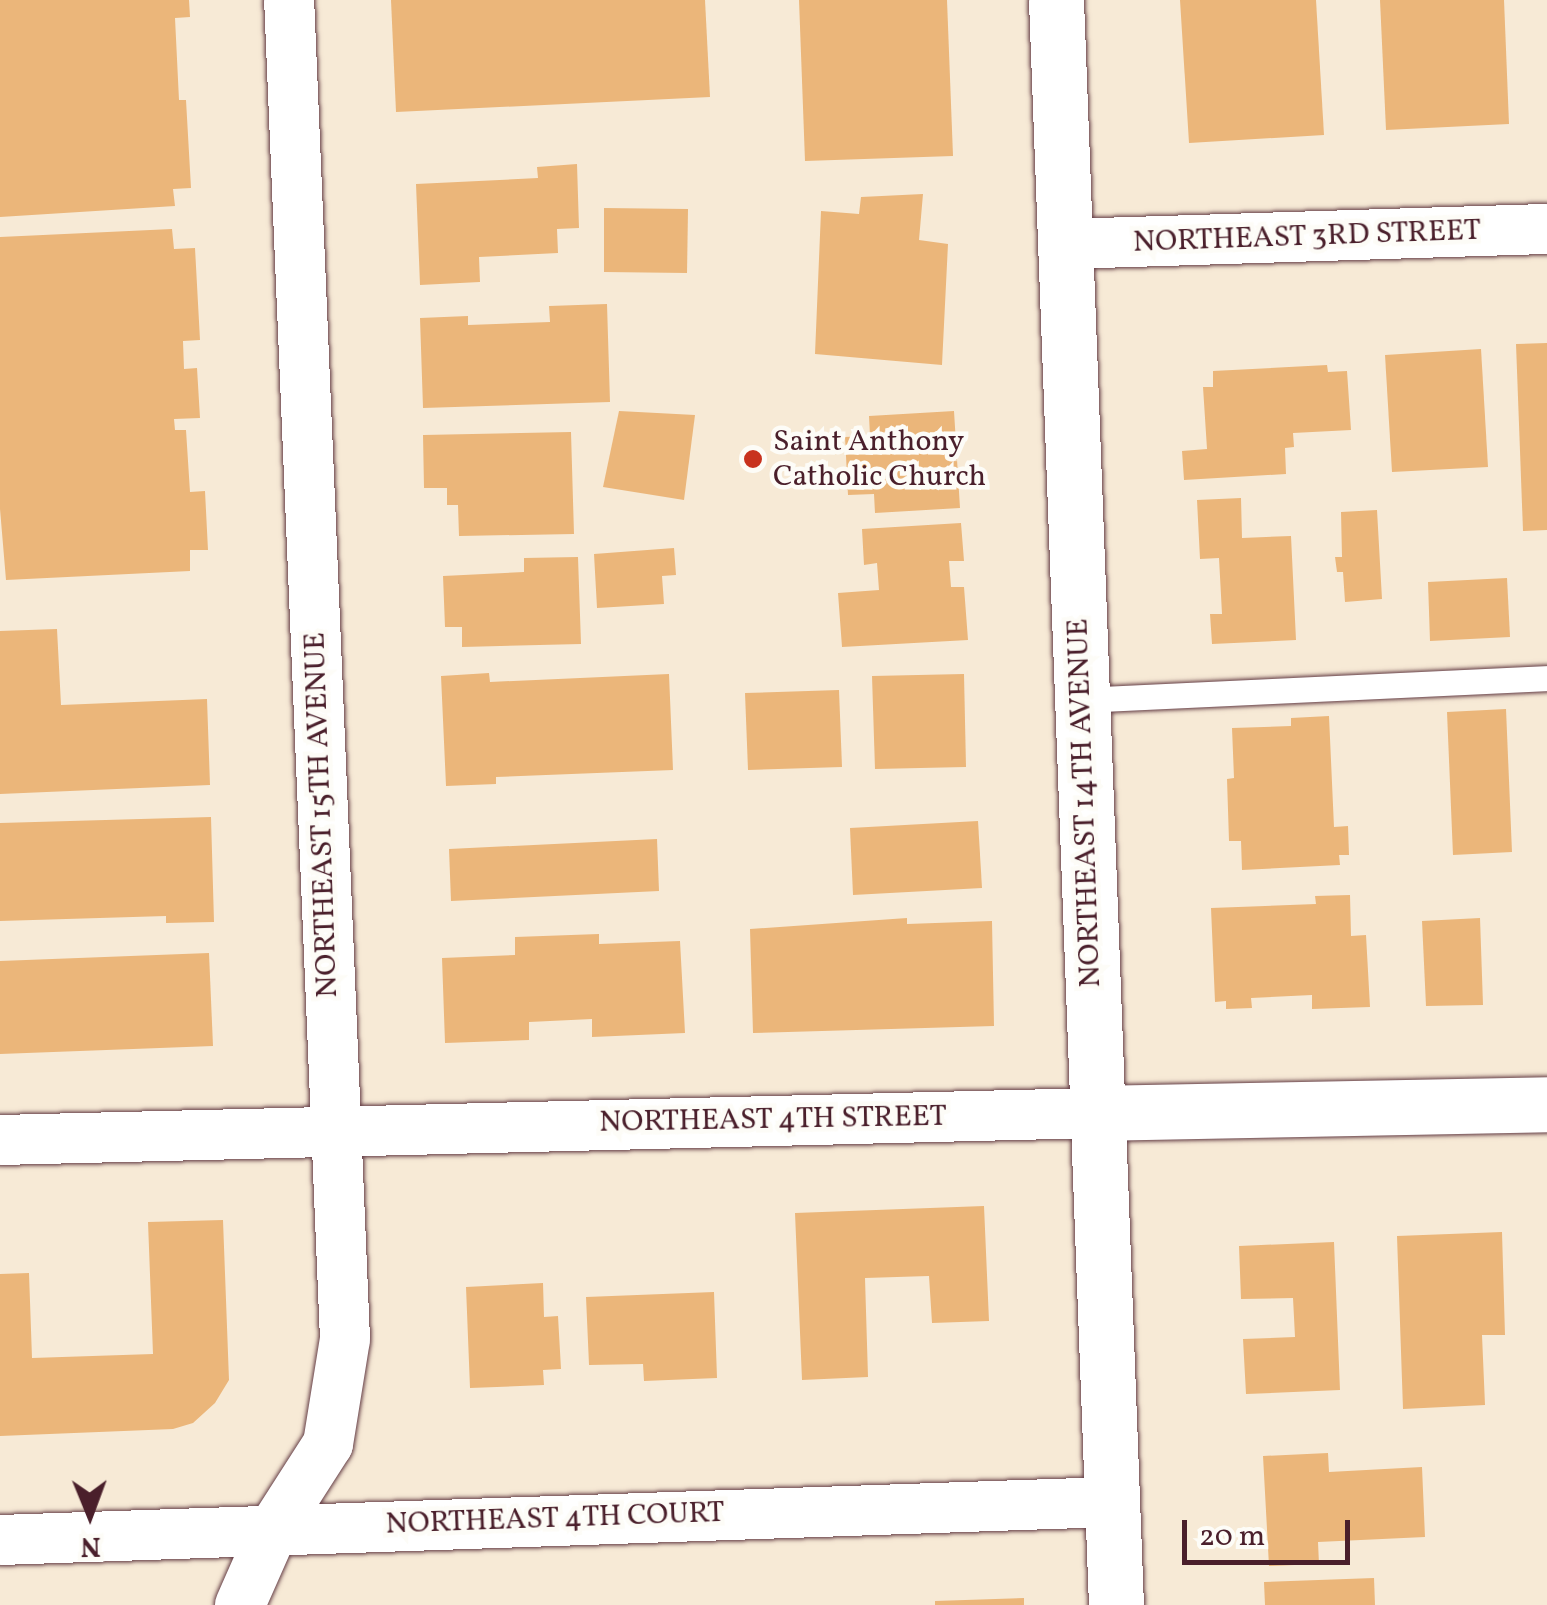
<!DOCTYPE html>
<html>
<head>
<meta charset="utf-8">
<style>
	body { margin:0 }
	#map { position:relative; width:1547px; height:1605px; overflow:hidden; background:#f7ead6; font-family:Vollkorn,serif }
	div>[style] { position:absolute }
	.building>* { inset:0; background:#ebb67a }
	.roads { filter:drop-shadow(0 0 2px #643d45) drop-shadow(0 0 2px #643d45) }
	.service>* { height:25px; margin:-12.5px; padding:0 12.5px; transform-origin:12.5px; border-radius:12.5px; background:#fff }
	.minor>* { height:50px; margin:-25px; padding:0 25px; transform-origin:25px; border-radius:25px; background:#fff }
	.tertiary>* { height:55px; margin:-27.5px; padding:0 27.5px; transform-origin:27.5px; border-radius:27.5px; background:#fff }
	.dots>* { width:28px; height:28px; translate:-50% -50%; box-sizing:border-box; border:5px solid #fdfcf7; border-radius:50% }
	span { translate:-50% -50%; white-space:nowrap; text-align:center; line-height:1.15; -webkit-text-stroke:9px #fdfcf7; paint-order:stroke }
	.street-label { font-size:30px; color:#4a1f2b }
	.poi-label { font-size:30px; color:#4a1f2b }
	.left { translate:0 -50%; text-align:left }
	.north { position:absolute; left:40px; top:1465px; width:100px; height:100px; -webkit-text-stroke:8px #fdfcf7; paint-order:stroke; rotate:179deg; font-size:28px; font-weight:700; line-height:40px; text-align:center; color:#4a1f2b }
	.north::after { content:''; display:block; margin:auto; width:35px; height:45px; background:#4a1f2b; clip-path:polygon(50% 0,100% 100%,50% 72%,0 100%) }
	.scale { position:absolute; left:1182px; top:1520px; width:168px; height:45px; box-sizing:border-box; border:5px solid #4a1f2b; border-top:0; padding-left:12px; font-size:30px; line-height:35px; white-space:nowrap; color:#4a1f2b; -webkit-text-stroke:8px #fdfcf7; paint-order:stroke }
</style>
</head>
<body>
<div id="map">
	<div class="building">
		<div style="clip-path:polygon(0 0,189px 0,190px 17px,175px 18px,179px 100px,186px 100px,191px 188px,173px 189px,175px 206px,0 217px)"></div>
		<div style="clip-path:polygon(391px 0,705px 0,710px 97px,396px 112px)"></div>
		<div style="clip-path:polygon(799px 0,947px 0,953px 156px,805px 161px)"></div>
		<div style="clip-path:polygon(1180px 0,1316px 0,1324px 135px,1189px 143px)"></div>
		<div style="clip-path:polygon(1380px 0,1504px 0,1509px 124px,1386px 130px)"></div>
		<div style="clip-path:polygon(577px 164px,579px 228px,557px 229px,558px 253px,479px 257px,480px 282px,420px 285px,416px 184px,538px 178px,537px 167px)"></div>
		<div style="clip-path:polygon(923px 194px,919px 240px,948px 244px,942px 365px,815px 354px,821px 211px,859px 214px,861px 197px)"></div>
		<div style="clip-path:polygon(604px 208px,688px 209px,687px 273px,604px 272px)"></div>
		<div style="clip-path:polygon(172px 229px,174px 249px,195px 248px,200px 340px,183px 341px,184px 369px,197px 368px,200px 418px,174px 419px,175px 430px,186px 430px,190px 492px,205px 491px,208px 550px,190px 550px,190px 571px,6px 580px,0 509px,0 237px)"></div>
		<div style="clip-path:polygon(607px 304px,610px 402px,423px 408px,420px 318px,468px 316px,468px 325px,550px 322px,549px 306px)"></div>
		<div style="clip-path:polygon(1547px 343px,1547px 530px,1523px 531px,1516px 344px)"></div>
		<div style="clip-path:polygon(1481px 349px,1488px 467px,1392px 472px,1385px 355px)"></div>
		<div style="clip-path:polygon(1327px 365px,1328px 372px,1347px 371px,1351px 430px,1293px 433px,1294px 447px,1285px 448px,1286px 474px,1184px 480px,1182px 451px,1207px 449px,1203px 387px,1213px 387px,1213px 371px)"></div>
		<div style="clip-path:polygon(619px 411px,695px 415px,684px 500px,603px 487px)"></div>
		<div style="clip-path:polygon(954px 411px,960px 508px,875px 513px,874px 494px,848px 495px,845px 437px,870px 436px,869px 416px)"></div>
		<div style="clip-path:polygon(571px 432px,574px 534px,459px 536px,458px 505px,447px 505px,447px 488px,424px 488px,423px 435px)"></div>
		<div style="clip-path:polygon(1241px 498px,1242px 538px,1291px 536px,1296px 640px,1212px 644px,1210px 614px,1222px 614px,1219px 558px,1200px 559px,1197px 500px)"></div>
		<div style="clip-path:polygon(1377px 510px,1382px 599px,1345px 602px,1343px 572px,1337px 572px,1335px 557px,1342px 557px,1341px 512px)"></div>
		<div style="clip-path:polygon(961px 523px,964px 561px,949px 561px,951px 587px,964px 587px,968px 640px,842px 647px,838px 593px,879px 590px,877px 563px,864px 565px,862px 529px)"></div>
		<div style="clip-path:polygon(674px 548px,676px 575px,662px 576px,664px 604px,597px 608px,594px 554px)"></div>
		<div style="clip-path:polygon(578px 557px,581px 644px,462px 647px,462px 627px,445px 627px,443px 576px,524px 572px,524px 558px)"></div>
		<div style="clip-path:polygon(1507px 578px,1510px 637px,1430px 641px,1428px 582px)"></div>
		<div style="clip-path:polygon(57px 629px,61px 705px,207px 699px,210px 785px,0 794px,0 631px)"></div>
		<div style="clip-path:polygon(489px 673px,490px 682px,669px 674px,673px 770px,496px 777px,496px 784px,446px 786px,441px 676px)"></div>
		<div style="clip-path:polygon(964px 674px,966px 767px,875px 769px,872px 676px)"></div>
		<div style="clip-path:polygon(839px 690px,842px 767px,748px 770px,745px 693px)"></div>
		<div style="clip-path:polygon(1506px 709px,1512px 852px,1453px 855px,1447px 712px)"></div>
		<div style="clip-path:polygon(1329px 716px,1334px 827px,1348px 826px,1349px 855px,1339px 855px,1340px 865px,1242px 870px,1241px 841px,1229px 841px,1227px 779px,1234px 778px,1232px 728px,1291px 726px,1291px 718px)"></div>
		<div style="clip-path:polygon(211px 817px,214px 922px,166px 923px,166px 916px,0 921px,0 823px)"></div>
		<div style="clip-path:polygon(978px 821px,982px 888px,853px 895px,850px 828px)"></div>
		<div style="clip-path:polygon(657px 839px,659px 891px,451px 901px,449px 849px)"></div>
		<div style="clip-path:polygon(1350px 895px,1351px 936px,1366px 935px,1370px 1007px,1312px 1009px,1312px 995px,1251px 998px,1252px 1008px,1226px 1009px,1226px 1001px,1215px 1002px,1211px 908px,1316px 904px,1315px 896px)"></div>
		<div style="clip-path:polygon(907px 918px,907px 924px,992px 921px,994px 1026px,753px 1033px,750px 929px)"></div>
		<div style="clip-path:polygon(1480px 918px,1483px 1005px,1426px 1006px,1422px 921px)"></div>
		<div style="clip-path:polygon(599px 934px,599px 944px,680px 941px,685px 1033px,592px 1037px,592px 1019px,529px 1022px,529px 1040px,445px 1043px,442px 958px,515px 955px,515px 937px)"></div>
		<div style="clip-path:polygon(209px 953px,213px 1046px,0 1054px,0 961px)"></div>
		<div style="clip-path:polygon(984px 1206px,989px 1321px,932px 1323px,929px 1276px,865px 1278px,868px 1377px,802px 1380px,795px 1213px)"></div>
		<div style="clip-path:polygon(223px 1220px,229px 1380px,215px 1403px,193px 1423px,173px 1429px,0 1436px,0 1274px,29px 1273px,32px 1358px,153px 1354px,148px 1222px)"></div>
		<div style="clip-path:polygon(1502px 1232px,1505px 1335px,1482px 1335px,1485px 1405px,1403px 1409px,1397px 1236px)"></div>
		<div style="clip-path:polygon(1334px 1242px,1340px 1390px,1246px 1394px,1243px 1339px,1295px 1337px,1293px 1298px,1241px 1299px,1239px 1246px)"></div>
		<div style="clip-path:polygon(543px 1283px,544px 1317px,558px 1316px,561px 1369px,543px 1370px,544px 1385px,470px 1388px,466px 1287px)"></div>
		<div style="clip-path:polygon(714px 1292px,717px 1378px,644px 1381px,643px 1364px,589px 1365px,586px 1297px)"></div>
		<div style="clip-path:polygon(1328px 1453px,1329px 1472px,1422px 1467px,1425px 1537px,1318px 1542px,1319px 1564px,1269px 1566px,1263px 1456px)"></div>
		<div style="clip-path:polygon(1374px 1578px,1375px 1605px,1265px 1605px,1264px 1582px)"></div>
		<div style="clip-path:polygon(1024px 1598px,1024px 1605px,935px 1605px,935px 1601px)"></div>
	</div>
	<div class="roads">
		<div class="service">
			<div style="left:1082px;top:700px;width:466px;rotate:-2.7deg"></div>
		</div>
		<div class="minor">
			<div style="left:1067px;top:244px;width:480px;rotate:-1.8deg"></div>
			<div style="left:0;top:1140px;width:1095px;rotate:-1.41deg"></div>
			<div style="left:0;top:1540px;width:1111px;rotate:-1.96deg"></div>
			<div style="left:240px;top:1605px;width:84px;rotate:-66.2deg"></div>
			<div style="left:274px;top:1528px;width:100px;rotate:-57.3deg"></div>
			<div style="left:328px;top:1444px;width:106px;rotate:-80.8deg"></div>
			<div style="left:345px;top:1339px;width:1340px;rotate:-92.39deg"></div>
		</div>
		<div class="tertiary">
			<div style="left:1056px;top:0;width:1606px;rotate:87.86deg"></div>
			<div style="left:1095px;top:1113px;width:452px;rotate:-1.1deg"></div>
		</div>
	</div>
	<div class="dots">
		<div style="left:753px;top:459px;background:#c8321e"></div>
	</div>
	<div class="street-label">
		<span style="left:1307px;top:237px;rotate:-2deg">NORTHEAST 3RD STREET</span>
		<span style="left:1085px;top:803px;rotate:-92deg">NORTHEAST 14TH AVENUE</span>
		<span style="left:322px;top:815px;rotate:-92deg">NORTHEAST 15TH AVENUE</span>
		<span style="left:773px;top:1120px;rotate:-1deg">NORTHEAST 4TH STREET</span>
		<span style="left:555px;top:1519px;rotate:-2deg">NORTHEAST 4TH COURT</span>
	</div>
	<div class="poi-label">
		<span class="left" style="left:773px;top:459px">Saint Anthony<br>Catholic Church</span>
	</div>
	<div class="north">N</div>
	<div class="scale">20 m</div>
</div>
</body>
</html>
